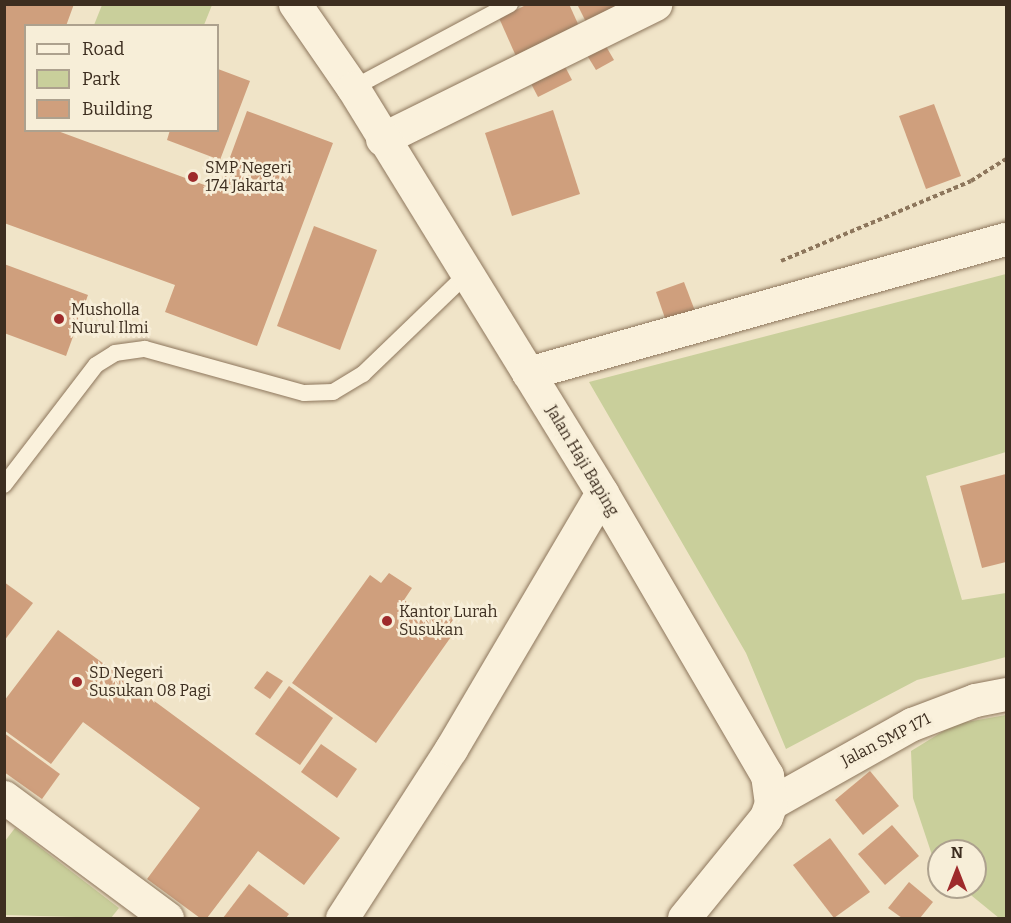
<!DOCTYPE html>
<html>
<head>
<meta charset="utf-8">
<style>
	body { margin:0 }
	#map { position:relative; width:1011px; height:923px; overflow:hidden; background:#f0e4c8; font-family:Bitter,serif }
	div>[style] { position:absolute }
	.green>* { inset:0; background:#c9cf9b }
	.building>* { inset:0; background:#cf9f7d }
	.path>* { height:4px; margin-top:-2px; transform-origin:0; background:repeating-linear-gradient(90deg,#8d765c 0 4.5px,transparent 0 7.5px) }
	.roads { filter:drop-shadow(0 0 2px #8d765c) drop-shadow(0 0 2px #8d765c) }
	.service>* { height:16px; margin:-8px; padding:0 8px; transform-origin:8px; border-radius:8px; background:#faf1dc }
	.minor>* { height:33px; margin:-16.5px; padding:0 16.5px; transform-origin:16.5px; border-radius:16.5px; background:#faf1dc }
	.tertiary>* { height:33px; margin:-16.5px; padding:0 16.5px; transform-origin:16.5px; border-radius:16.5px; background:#faf1dc }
	.dots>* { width:16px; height:16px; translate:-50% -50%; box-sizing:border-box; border:3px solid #f7eed8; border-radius:50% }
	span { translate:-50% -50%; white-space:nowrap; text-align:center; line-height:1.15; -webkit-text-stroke:5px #f7eed8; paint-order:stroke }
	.poi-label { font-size:16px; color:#3d2e20 }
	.left { translate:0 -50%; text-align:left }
	.street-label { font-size:16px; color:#3d2e20 }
	.frame { position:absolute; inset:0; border:6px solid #3d2e20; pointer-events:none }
	.legend { position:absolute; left:24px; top:24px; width:195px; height:108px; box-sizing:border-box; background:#f7eed8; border:2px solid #ada18e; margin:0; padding:8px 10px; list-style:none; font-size:18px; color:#3d2e20 }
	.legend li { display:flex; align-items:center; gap:12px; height:30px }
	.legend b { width:30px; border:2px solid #ada18e }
	.north { position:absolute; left:927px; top:839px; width:60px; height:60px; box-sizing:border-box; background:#f7eed8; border:2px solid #ada18e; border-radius:50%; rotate:0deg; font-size:16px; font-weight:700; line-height:24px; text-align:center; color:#3d2e20 }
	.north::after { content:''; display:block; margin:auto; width:21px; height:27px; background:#9e2a2b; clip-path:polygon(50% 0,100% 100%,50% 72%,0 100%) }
</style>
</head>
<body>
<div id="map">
	<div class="green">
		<div style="clip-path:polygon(102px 5px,102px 4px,212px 5px,204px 25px,94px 25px)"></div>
		<div style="clip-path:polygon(1006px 274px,1006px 452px,926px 476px,962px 600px,1006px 593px,1006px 657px,917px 680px,786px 749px,746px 653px,589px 382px)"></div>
		<div style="clip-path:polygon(1006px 715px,1006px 918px,999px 918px,961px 887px,975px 887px,975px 851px,939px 851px,939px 866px,934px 861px,913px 798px,911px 751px,955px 724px)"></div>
		<div style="clip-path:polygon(15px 828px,119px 908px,111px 918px,5px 915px,5px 841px)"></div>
	</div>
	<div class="building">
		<div style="clip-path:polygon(4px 4px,74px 4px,66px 26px,26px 26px,26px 130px,55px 130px,218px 190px,247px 111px,333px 143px,257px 346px,165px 312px,175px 285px,4px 223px)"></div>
		<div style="clip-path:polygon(528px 4px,569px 4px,583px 35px,519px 63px,499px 18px)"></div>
		<div style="clip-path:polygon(577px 4px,643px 4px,590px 30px)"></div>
		<div style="clip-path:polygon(600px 36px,614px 60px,596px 70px,582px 47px)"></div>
		<div style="clip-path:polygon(559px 55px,572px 80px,538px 97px,525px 72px)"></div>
		<div style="clip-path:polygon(218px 69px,250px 81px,220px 160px,167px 140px,170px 130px,218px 130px)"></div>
		<div style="clip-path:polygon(934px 104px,961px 176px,926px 189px,899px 116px)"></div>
		<div style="clip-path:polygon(553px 110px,580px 194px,512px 216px,485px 133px)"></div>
		<div style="clip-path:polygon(314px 226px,377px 250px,340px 350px,277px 326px)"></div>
		<div style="clip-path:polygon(4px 264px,88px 295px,66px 356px,4px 333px)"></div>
		<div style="clip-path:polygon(684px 282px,695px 311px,666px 321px,656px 292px)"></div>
		<div style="clip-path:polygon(1006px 474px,1006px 562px,982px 568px,960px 486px)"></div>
		<div style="clip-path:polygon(389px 573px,412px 588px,404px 600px,426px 615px,433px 605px,454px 619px,446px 629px,453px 634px,376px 743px,292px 683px,370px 575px,381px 583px)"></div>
		<div style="clip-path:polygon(4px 582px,33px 603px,4px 641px)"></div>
		<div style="clip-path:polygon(58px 630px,340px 838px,304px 885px,258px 851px,207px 918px,200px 918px,147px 879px,200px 808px,83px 722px,51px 764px,4px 730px,4px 701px)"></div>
		<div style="clip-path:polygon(267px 671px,283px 681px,270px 699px,254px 688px)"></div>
		<div style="clip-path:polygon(289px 686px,333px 718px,300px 765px,255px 734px)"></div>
		<div style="clip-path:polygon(4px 733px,60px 774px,42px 799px,4px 772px)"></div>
		<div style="clip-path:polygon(321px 744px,357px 769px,337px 798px,301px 772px)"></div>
		<div style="clip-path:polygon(870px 771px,899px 806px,863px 835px,835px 800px)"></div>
		<div style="clip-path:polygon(892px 825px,919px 856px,885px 885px,858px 854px)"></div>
		<div style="clip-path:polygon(830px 838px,870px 892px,834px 918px,793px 865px)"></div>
		<div style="clip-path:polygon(909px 882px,933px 902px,920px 918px,902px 918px,888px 908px)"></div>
		<div style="clip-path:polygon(249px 884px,289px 914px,286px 918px,223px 918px)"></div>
	</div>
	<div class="path">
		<div style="left:781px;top:261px;width:206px;rotate:-22.8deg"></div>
		<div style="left:971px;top:181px;width:41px;rotate:-32.2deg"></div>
	</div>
	<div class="roads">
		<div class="service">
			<div style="left:353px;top:88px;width:178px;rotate:-28.1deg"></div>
			<div style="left:4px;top:485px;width:151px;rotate:-52.5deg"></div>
			<div style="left:96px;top:365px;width:22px;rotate:-32deg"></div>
			<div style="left:115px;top:353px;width:30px;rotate:-8deg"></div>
			<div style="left:145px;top:349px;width:165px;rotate:15.5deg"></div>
			<div style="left:304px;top:393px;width:29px;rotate:-2deg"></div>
			<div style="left:333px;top:392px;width:35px;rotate:-31deg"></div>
			<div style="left:363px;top:374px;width:143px;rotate:-43.9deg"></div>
		</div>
		<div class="minor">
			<div style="left:382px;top:139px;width:305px;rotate:-26.3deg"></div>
			<div style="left:528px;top:373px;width:496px;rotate:-15.7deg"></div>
			<div style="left:4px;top:797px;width:203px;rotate:36.6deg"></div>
			<div style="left:771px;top:803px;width:162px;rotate:-29.3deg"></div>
			<div style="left:912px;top:724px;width:67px;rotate:-20.9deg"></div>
			<div style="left:975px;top:700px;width:32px;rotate:-11deg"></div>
			<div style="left:342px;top:918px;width:201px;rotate:-57.2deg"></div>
			<div style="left:451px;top:749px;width:297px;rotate:-59.5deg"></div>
		</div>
		<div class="tertiary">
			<div style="left:295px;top:4px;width:102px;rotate:55.4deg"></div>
			<div style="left:353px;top:88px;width:475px;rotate:58.4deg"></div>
			<div style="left:602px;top:493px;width:327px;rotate:59.7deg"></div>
			<div style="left:767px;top:775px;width:28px;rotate:82deg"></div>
			<div style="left:771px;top:803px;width:15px;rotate:110deg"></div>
			<div style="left:766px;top:817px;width:130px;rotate:129.1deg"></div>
		</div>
	</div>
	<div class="dots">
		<div style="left:193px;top:177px;background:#9e2a2b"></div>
		<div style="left:59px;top:319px;background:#9e2a2b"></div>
		<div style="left:387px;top:621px;background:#9e2a2b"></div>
		<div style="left:77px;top:682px;background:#9e2a2b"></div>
	</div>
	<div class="poi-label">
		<span class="left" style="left:205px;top:177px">SMP Negeri<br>174 Jakarta</span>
		<span class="left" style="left:71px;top:319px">Musholla<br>Nurul Ilmi</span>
		<span class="left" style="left:399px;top:621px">Kantor Lurah<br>Susukan</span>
		<span class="left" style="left:89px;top:682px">SD Negeri<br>Susukan 08 Pagi</span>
	</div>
	<div class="street-label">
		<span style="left:582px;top:461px;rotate:59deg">Jalan Haji Baping</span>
		<span style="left:886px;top:740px;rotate:-27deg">Jalan SMP 171</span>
	</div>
	<div class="frame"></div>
	<ul class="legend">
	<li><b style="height:8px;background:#faf1dc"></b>Road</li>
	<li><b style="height:16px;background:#c9cf9b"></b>Park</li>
	<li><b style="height:16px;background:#cf9f7d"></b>Building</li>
	</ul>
	<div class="north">N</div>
</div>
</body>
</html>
